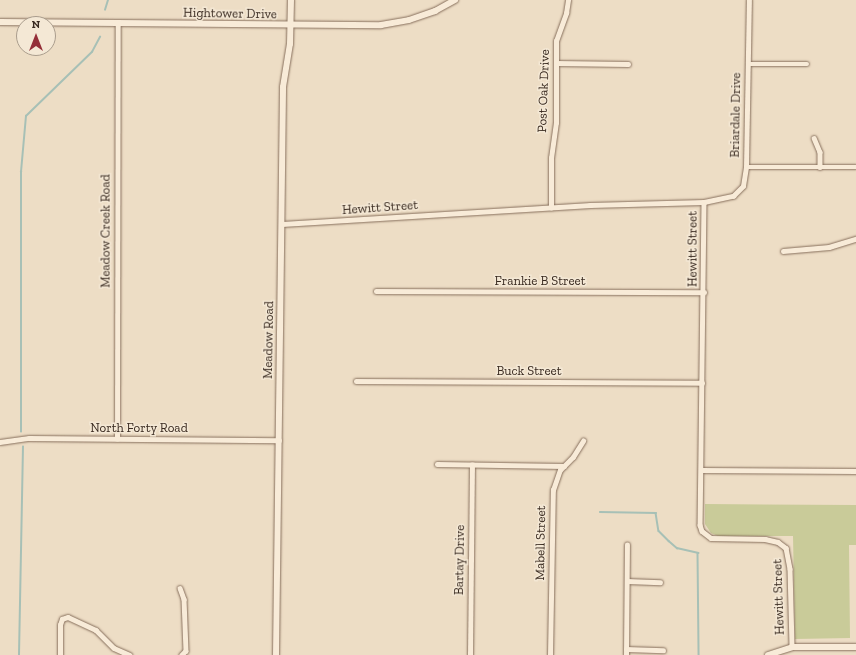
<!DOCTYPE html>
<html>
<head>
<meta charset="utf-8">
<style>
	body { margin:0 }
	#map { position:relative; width:856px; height:655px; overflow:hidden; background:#edddc5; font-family:"Zilla Slab",serif }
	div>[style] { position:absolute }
	.green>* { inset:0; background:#c9cb99 }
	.stream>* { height:1.5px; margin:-0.75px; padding:0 0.75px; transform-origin:0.75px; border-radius:0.75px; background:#a7c0b6 }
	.roads { filter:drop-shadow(0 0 1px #876f5c) drop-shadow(0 0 1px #876f5c) }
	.minor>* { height:4.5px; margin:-2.25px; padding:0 2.25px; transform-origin:2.25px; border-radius:2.25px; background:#f8ebd8 }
	.tertiary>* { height:6px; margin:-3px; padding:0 3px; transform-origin:3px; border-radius:3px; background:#f8ebd8 }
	span { translate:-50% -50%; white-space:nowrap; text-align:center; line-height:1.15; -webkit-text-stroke:3px #f4e8d5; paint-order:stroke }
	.street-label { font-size:13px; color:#38291f }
	.north { position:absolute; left:16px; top:16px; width:40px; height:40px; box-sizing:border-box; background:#f4e8d5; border:1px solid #a99c8c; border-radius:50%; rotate:0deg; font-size:11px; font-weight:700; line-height:16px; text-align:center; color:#38291f }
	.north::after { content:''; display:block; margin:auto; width:14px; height:18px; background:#942e38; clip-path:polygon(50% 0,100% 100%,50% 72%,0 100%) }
</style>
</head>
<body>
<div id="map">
	<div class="green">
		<div style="clip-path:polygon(705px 504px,856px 505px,856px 545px,849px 545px,850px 638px,795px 639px,793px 536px,718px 536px,711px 533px,705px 524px)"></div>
	</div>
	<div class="stream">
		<div style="left:105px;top:10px;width:10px;rotate:-73deg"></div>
		<div style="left:21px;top:432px;width:260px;rotate:-90deg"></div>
		<div style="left:21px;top:172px;width:56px;rotate:-84.9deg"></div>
		<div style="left:26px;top:116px;width:92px;rotate:-44.1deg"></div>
		<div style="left:92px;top:52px;width:17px;rotate:-62deg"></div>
		<div style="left:600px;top:512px;width:56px;rotate:1deg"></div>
		<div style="left:656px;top:513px;width:18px;rotate:81deg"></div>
		<div style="left:659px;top:531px;width:14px;rotate:45deg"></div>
		<div style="left:669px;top:541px;width:11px;rotate:41deg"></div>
		<div style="left:677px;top:548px;width:22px;rotate:13deg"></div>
		<div style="left:698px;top:553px;width:102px;rotate:89.4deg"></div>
		<div style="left:19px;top:655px;width:208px;rotate:-88.9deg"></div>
	</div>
	<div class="roads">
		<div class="minor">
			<div style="left:556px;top:63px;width:72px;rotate:0.8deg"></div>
			<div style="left:748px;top:64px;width:59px"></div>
			<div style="left:814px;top:138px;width:15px;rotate:67deg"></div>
			<div style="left:820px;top:152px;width:15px;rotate:90deg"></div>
			<div style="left:746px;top:167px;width:110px"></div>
			<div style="left:704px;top:202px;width:323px;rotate:90.7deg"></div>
			<div style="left:700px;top:525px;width:6px;rotate:72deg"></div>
			<div style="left:702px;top:531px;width:11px;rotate:38deg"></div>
			<div style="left:711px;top:538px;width:54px;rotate:1.1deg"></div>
			<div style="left:765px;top:539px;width:13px;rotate:13deg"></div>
			<div style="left:778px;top:542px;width:10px;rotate:37deg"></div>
			<div style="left:786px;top:548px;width:21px;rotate:79deg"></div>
			<div style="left:790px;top:569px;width:78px;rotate:88.5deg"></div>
			<div style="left:551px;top:208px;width:50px;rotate:-90deg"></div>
			<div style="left:551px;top:158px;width:35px;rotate:-82deg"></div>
			<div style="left:556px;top:123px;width:82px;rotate:-90deg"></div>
			<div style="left:556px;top:41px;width:30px;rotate:-70deg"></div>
			<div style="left:566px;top:13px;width:13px;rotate:-81deg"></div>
			<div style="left:282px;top:224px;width:309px;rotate:-3.5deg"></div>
			<div style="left:590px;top:205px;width:114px;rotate:-1.5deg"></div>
			<div style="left:704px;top:202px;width:30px;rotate:-12deg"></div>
			<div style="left:733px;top:196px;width:14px;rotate:-45deg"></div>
			<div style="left:743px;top:186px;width:19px;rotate:-81deg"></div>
			<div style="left:746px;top:167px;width:167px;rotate:-89deg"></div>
			<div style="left:783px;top:251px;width:46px;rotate:-5deg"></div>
			<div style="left:829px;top:247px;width:28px;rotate:-17deg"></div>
			<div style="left:376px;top:291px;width:328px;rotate:0.2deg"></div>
			<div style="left:356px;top:381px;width:346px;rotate:0.3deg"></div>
			<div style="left:117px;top:439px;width:415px;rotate:-89.9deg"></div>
			<div style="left:0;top:442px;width:29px;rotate:-8deg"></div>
			<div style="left:29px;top:438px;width:250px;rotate:0.5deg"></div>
			<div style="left:437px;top:464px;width:127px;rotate:0.9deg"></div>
			<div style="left:701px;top:470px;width:155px;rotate:0.4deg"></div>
			<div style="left:627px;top:581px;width:33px;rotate:2deg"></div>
			<div style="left:180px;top:588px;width:12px;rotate:70deg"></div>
			<div style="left:184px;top:599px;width:52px;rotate:87.8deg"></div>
			<div style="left:186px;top:651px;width:6px;rotate:135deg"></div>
			<div style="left:626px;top:649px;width:37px;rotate:2deg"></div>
			<div style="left:60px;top:655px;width:30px;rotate:-90deg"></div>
			<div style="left:60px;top:625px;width:6px;rotate:-72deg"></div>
			<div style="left:62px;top:619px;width:6px;rotate:-18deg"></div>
			<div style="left:68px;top:617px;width:31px;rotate:25deg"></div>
			<div style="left:96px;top:630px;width:25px;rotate:45deg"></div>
			<div style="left:114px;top:648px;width:17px;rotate:24deg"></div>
			<div style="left:470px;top:655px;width:190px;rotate:-89.4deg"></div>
			<div style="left:550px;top:655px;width:165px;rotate:-89deg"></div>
			<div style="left:553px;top:490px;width:21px;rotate:-71deg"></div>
			<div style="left:560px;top:470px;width:18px;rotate:-45deg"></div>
			<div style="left:573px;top:457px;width:19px;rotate:-58deg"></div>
			<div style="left:626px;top:655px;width:110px;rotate:-89.5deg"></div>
		</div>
		<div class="tertiary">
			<div style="left:0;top:22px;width:381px;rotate:0.5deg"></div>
			<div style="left:381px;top:25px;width:28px;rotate:-10deg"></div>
			<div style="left:409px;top:20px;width:28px;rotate:-19deg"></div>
			<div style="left:435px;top:11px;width:23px;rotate:-29deg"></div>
			<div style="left:276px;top:655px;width:568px;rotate:-89.29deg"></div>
			<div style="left:283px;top:87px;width:44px;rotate:-80.8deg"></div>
			<div style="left:290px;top:44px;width:44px;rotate:-88.7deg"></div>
			<div style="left:768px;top:655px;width:25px;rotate:-18deg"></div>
			<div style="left:792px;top:647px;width:64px"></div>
		</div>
	</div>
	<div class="street-label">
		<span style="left:230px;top:14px;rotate:1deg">Hightower Drive</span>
		<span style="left:544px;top:91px;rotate:-88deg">Post Oak Drive</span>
		<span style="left:736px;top:115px;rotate:-89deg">Briardale Drive</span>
		<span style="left:380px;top:208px;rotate:-4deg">Hewitt Street</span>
		<span style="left:106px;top:231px;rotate:-90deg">Meadow Creek Road</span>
		<span style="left:693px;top:249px;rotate:-90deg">Hewitt Street</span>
		<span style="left:540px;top:281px">Frankie B Street</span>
		<span style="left:269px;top:340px;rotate:-89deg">Meadow Road</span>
		<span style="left:529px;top:371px">Buck Street</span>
		<span style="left:139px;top:428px">North Forty Road</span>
		<span style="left:541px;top:543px;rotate:-89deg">Mabell Street</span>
		<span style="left:460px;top:560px;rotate:-89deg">Bartay Drive</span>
		<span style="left:779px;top:597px;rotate:-92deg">Hewitt Street</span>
	</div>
	<div class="north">N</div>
</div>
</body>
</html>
